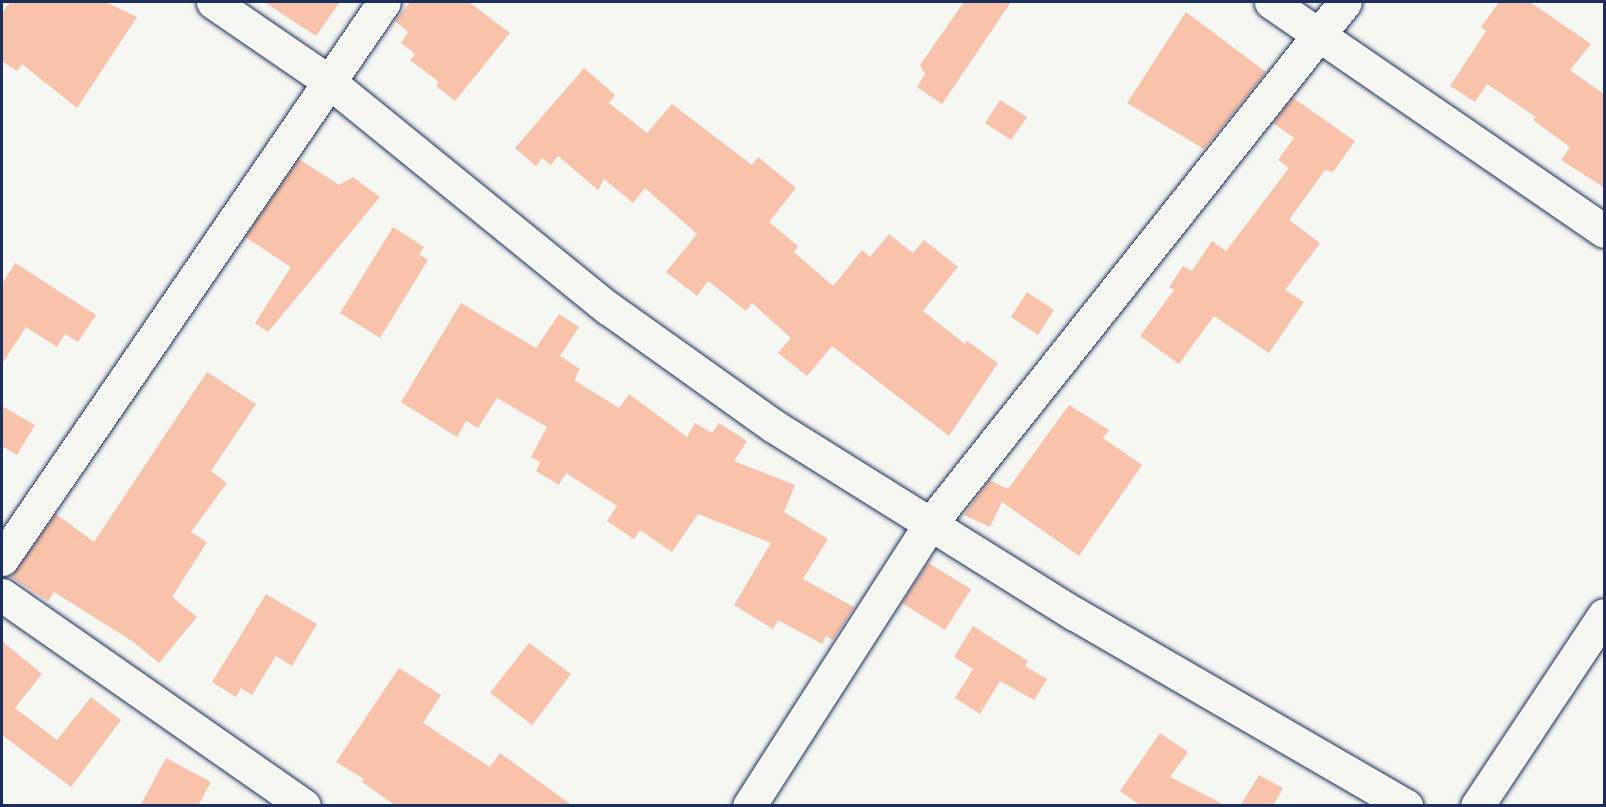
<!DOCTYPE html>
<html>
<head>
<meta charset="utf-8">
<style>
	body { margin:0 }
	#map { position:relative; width:1606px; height:807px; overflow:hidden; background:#f6f6f2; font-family:Mali,sans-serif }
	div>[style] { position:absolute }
	.building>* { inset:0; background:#f9c3ab }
	.roads { filter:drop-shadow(0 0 2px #1b2f5e) drop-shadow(0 0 2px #1b2f5e) }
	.street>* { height:33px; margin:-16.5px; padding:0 16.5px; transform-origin:16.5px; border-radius:16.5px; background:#f6f6f2 }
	span { translate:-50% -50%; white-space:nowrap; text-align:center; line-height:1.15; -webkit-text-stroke:4.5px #f6f6f2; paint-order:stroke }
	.frame { position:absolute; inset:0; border:3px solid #1b2f5e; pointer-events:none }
</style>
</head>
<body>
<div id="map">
	<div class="building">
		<div style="clip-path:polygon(10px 2px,106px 2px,137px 17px,77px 108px,22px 64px,17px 71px,2px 61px,2px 13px)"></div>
		<div style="clip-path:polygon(264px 2px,340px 2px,316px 36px)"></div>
		<div style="clip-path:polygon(410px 2px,469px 2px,510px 33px,455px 101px,436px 86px,439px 82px,410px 60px,415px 54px,401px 43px,408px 32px,395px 21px)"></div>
		<div style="clip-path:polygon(964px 2px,1011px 2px,942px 104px,917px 87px,925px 74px,920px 65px)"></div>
		<div style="clip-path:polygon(1499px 2px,1530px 2px,1591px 44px,1570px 70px,1605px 95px,1605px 188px,1561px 160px,1570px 147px,1533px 120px,1536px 117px,1487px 84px,1475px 102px,1450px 86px,1486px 31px,1481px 27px)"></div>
		<div style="clip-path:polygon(1186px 12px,1266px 72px,1204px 149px,1127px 103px)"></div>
		<div style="clip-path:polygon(584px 68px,615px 95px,609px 103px,647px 133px,672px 104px,752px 165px,758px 157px,796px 188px,769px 222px,798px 246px,794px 252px,833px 286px,862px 250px,870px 257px,889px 234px,913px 253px,924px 240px,958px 267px,923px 311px,965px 344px,967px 341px,998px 363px,949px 436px,832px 346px,807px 376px,778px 353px,791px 338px,752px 303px,746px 311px,708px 281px,697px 296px,666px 272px,697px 234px,645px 188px,633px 203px,604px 179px,598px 190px,558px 156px,551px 165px,542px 158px,536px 166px,515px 148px)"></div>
		<div style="clip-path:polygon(1293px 98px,1355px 141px,1333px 172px,1325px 170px,1289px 220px,1320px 243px,1285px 290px,1304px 302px,1269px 353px,1214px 316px,1179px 364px,1140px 336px,1174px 290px,1169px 287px,1183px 266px,1192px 271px,1212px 241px,1226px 251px,1289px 168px,1278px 160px,1294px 138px,1273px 123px)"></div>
		<div style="clip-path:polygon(1000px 100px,1027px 117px,1011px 140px,985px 123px)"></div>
		<div style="clip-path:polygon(299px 159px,339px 185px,353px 177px,380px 197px,268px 332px,255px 323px,291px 267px,245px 237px)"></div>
		<div style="clip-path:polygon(393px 227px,424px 247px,419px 254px,428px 260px,380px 338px,340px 313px)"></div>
		<div style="clip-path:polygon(15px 263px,96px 315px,78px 342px,65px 334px,57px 347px,26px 327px,2px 364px,2px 284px)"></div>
		<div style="clip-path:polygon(1027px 292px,1054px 310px,1038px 335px,1011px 317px)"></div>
		<div style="clip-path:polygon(461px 303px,536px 348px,559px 314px,579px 327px,560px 356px,580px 369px,574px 380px,619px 408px,629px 394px,687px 437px,695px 423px,712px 433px,719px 423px,747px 441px,734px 461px,795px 485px,784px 512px,828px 539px,803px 579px,854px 607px,833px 640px,826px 636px,822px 644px,778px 620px,773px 629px,734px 605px,771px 543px,698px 514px,672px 552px,640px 530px,634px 539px,607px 521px,617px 506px,566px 473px,559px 485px,536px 471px,540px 462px,531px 457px,547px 427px,497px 398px,478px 428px,466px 421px,457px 437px,401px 402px)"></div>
		<div style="clip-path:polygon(207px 372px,256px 404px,211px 471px,227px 483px,191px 532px,207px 542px,172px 597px,197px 617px,159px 663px,132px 641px,54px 592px,48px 601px,11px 577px,56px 514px,94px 542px)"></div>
		<div style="clip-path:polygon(1069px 405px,1109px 430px,1103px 438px,1142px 465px,1079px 556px,1002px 502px,990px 527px,964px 515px,989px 480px,1008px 489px)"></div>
		<div style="clip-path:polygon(2px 406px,35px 425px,17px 455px,2px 446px)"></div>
		<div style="clip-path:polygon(928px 563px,971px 589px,945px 630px,902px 603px)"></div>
		<div style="clip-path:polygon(266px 594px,317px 624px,292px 666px,276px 656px,252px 695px,241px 688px,236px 697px,212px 682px)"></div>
		<div style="clip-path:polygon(973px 626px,1028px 661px,1025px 666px,1047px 679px,1034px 700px,1000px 681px,980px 714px,955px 698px,973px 669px,954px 657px)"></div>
		<div style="clip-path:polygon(2px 641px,42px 674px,15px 708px,57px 740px,91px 697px,121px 720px,71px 787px,2px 735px)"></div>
		<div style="clip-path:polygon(529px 643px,571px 674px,532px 725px,490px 693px)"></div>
		<div style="clip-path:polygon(399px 668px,441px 695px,423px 723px,490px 767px,500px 753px,573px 806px,396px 806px,362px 782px,364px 779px,336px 762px)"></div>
		<div style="clip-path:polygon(1160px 733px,1188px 752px,1170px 777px,1227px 806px,1141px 806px,1120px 791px)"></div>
		<div style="clip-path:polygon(166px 758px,211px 782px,198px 806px,140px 806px)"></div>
		<div style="clip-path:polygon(1259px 775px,1283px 788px,1273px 806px,1240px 806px)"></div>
	</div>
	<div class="roads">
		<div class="street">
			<div style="left:213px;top:2px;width:138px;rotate:34.4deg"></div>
			<div style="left:327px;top:80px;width:362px;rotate:39.1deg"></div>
			<div style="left:608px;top:308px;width:201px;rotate:35.5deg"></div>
			<div style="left:772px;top:425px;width:357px;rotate:32deg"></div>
			<div style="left:1075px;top:614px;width:383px;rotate:30.1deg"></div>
			<div style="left:1271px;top:2px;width:404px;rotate:34.5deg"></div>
			<div style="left:2px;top:559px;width:675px;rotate:-55.56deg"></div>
			<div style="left:2px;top:595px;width:368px;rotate:34.9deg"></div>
			<div style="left:749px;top:806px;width:336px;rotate:-57.3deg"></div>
			<div style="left:931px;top:523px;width:665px;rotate:-51.53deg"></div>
			<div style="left:1477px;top:806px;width:229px;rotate:-56.4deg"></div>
		</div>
	</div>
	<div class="frame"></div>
</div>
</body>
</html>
